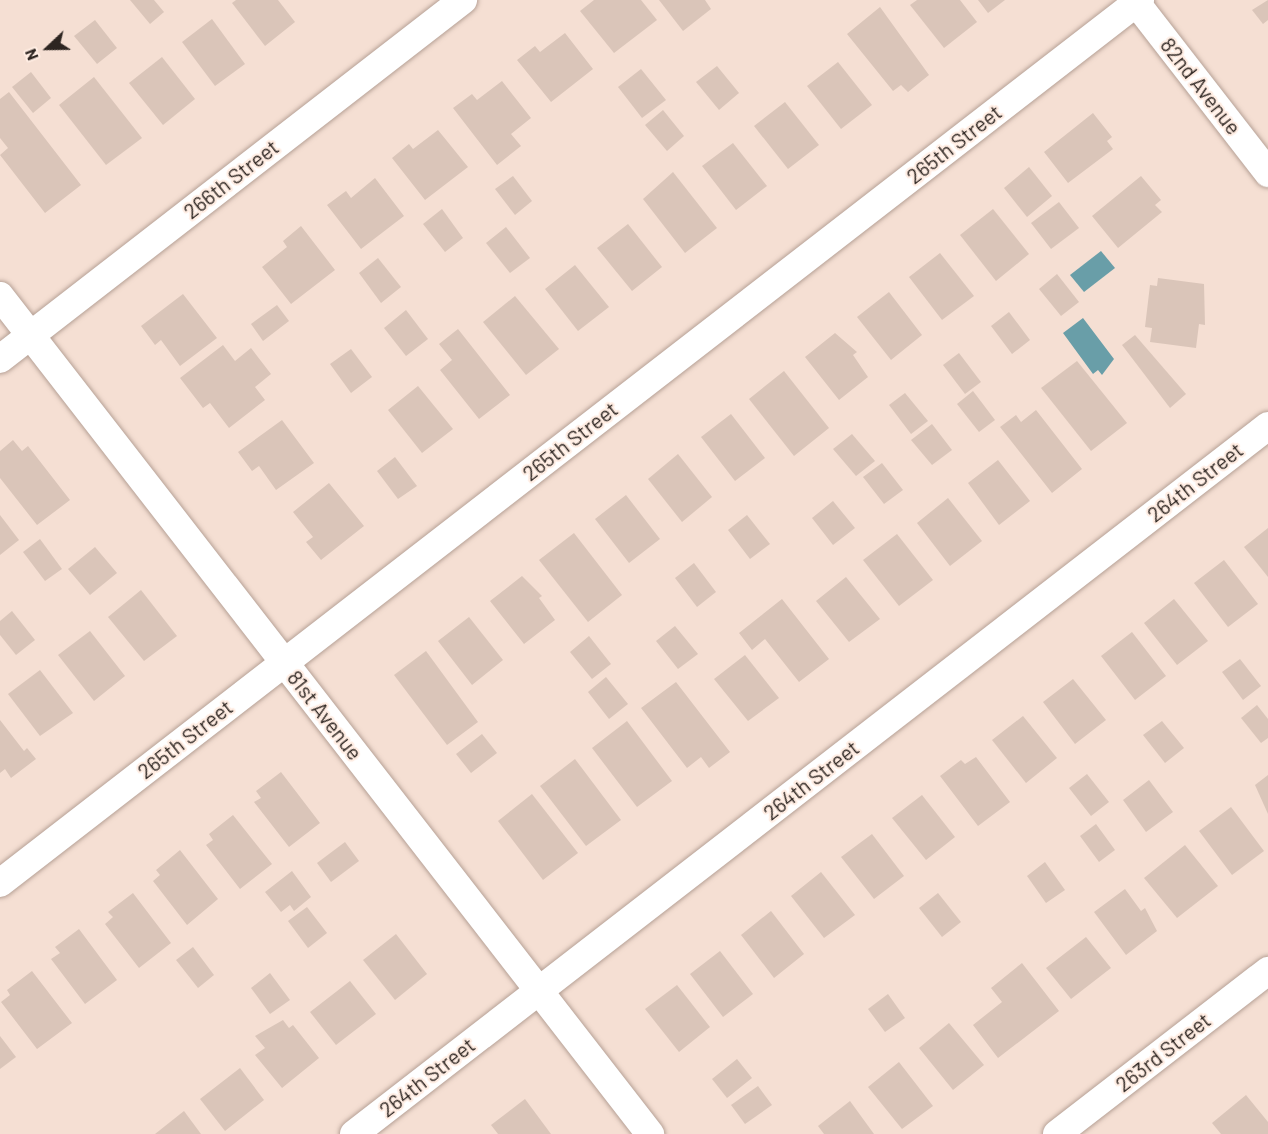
<!DOCTYPE html>
<html>
<head>
<meta charset="utf-8">
<style>
	body { margin:0 }
	#map { position:relative; width:1268px; height:1134px; overflow:hidden; background:#f5dfd3; font-family:Barlow,sans-serif }
	div>[style] { position:absolute }
	.water>* { inset:0; background:#699ea8 }
	.building>* { inset:0; background:#dac5b9 }
	.roads { filter:drop-shadow(0 0 2px #b6a196) drop-shadow(0 0 2px #b6a196) }
	.street>* { height:28px; margin:-14px; padding:0 14px; transform-origin:14px; border-radius:14px; background:#fff }
	span { translate:-50% -50%; white-space:nowrap; text-align:center; line-height:1.15; -webkit-text-stroke:4.5px #ffede3; paint-order:stroke }
	.street-label { font-size:21px; color:#2d2521 }
	.north { position:absolute; left:18px; top:18px; width:60px; height:60px; -webkit-text-stroke:4px #ffede3; paint-order:stroke; rotate:248deg; font-size:16px; font-weight:700; line-height:24px; text-align:center; color:#2d2521 }
	.north::after { content:''; display:block; margin:auto; width:21px; height:27px; background:#2d2521; clip-path:polygon(50% 0,100% 100%,50% 72%,0 100%) }
</style>
</head>
<body>
<div id="map">
	<div class="water">
		<div style="clip-path:polygon(1101px 251px,1115px 268px,1084px 292px,1070px 275px)"></div>
		<div style="clip-path:polygon(1083px 318px,1114px 359px,1102px 375px,1098px 370px,1093px 374px,1063px 333px)"></div>
	</div>
	<div class="building">
		<div style="clip-path:polygon(130px 0,154px 0,164px 12px,150px 24px)"></div>
		<div style="clip-path:polygon(236px 0,278px 0,295px 22px,265px 46px,232px 3px)"></div>
		<div style="clip-path:polygon(594px 0,641px 0,657px 20px,614px 53px,580px 11px)"></div>
		<div style="clip-path:polygon(659px 0,705px 0,711px 9px,683px 31px)"></div>
		<div style="clip-path:polygon(917px 0,960px 0,977px 22px,944px 48px,910px 5px)"></div>
		<div style="clip-path:polygon(978px 0,1005px 0,988px 13px)"></div>
		<div style="clip-path:polygon(1268px 0,1268px 20px,1263px 24px,1252px 10px)"></div>
		<div style="clip-path:polygon(880px 7px,929px 75px,908px 92px,901px 85px,893px 91px,847px 34px)"></div>
		<div style="clip-path:polygon(212px 19px,245px 64px,215px 86px,182px 42px)"></div>
		<div style="clip-path:polygon(95px 20px,117px 48px,97px 64px,74px 36px)"></div>
		<div style="clip-path:polygon(565px 33px,593px 69px,551px 102px,517px 60px,535px 46px,540px 52px)"></div>
		<div style="clip-path:polygon(162px 57px,195px 99px,163px 125px,129px 83px)"></div>
		<div style="clip-path:polygon(838px 62px,872px 105px,841px 129px,807px 86px)"></div>
		<div style="clip-path:polygon(717px 66px,739px 93px,719px 110px,696px 82px)"></div>
		<div style="clip-path:polygon(641px 69px,666px 100px,642px 118px,618px 87px)"></div>
		<div style="clip-path:polygon(31px 72px,51px 98px,33px 113px,12px 87px)"></div>
		<div style="clip-path:polygon(94px 77px,142px 138px,106px 165px,59px 105px)"></div>
		<div style="clip-path:polygon(502px 81px,531px 118px,511px 134px,521px 146px,497px 165px,453px 108px,472px 94px,477px 100px)"></div>
		<div style="clip-path:polygon(9px 92px,81px 185px,45px 213px,0 155px,8px 148px,0 138px,0 99px)"></div>
		<div style="clip-path:polygon(785px 102px,819px 145px,788px 169px,754px 126px)"></div>
		<div style="clip-path:polygon(663px 110px,684px 136px,667px 151px,645px 125px)"></div>
		<div style="clip-path:polygon(1093px 113px,1112px 137px,1107px 141px,1113px 149px,1068px 183px,1044px 152px)"></div>
		<div style="clip-path:polygon(438px 130px,468px 167px,425px 200px,392px 158px,409px 144px,413px 149px)"></div>
		<div style="clip-path:polygon(733px 143px,767px 186px,736px 210px,702px 166px)"></div>
		<div style="clip-path:polygon(1029px 167px,1052px 196px,1027px 217px,1004px 188px)"></div>
		<div style="clip-path:polygon(673px 172px,717px 228px,685px 253px,643px 199px)"></div>
		<div style="clip-path:polygon(513px 176px,532px 201px,515px 215px,495px 189px)"></div>
		<div style="clip-path:polygon(1141px 176px,1161px 200px,1155px 205px,1162px 212px,1118px 248px,1092px 216px)"></div>
		<div style="clip-path:polygon(375px 178px,404px 216px,361px 249px,327px 205px,346px 191px,351px 198px)"></div>
		<div style="clip-path:polygon(1059px 202px,1079px 228px,1051px 249px,1031px 223px)"></div>
		<div style="clip-path:polygon(442px 209px,463px 238px,445px 252px,423px 224px)"></div>
		<div style="clip-path:polygon(993px 209px,1029px 254px,996px 281px,960px 235px)"></div>
		<div style="clip-path:polygon(628px 224px,662px 267px,632px 291px,597px 248px)"></div>
		<div style="clip-path:polygon(301px 226px,335px 270px,291px 304px,262px 267px,287px 247px,283px 241px)"></div>
		<div style="clip-path:polygon(506px 227px,530px 258px,510px 273px,486px 243px)"></div>
		<div style="clip-path:polygon(940px 253px,974px 296px,942px 320px,909px 277px)"></div>
		<div style="clip-path:polygon(378px 258px,401px 287px,381px 303px,359px 273px)"></div>
		<div style="clip-path:polygon(575px 265px,609px 307px,578px 331px,545px 289px)"></div>
		<div style="clip-path:polygon(1057px 274px,1079px 302px,1061px 316px,1039px 289px)"></div>
		<div style="clip-path:polygon(1158px 278px,1204px 284px,1205px 325px,1199px 324px,1196px 348px,1150px 342px,1152px 328px,1145px 327px,1150px 285px,1157px 286px)"></div>
		<div style="clip-path:polygon(889px 292px,922px 335px,891px 360px,857px 317px)"></div>
		<div style="clip-path:polygon(183px 294px,217px 338px,180px 366px,161px 340px,155px 345px,141px 326px)"></div>
		<div style="clip-path:polygon(515px 296px,559px 349px,526px 375px,483px 322px)"></div>
		<div style="clip-path:polygon(277px 305px,289px 321px,263px 341px,251px 324px)"></div>
		<div style="clip-path:polygon(406px 310px,428px 339px,406px 356px,384px 328px)"></div>
		<div style="clip-path:polygon(1009px 312px,1030px 340px,1012px 354px,991px 326px)"></div>
		<div style="clip-path:polygon(458px 329px,510px 395px,479px 419px,440px 370px,452px 360px,439px 344px)"></div>
		<div style="clip-path:polygon(835px 333px,857px 352px,853px 355px,868px 377px,839px 400px,805px 357px)"></div>
		<div style="clip-path:polygon(1135px 335px,1186px 394px,1170px 408px,1122px 345px)"></div>
		<div style="clip-path:polygon(223px 345px,235px 361px,251px 348px,271px 374px,255px 387px,265px 400px,229px 428px,210px 403px,203px 408px,180px 378px)"></div>
		<div style="clip-path:polygon(351px 349px,372px 377px,351px 393px,330px 364px)"></div>
		<div style="clip-path:polygon(959px 353px,981px 382px,965px 394px,943px 365px)"></div>
		<div style="clip-path:polygon(1077px 361px,1127px 423px,1091px 451px,1041px 388px)"></div>
		<div style="clip-path:polygon(784px 371px,829px 428px,794px 456px,749px 399px)"></div>
		<div style="clip-path:polygon(418px 386px,453px 429px,422px 453px,388px 410px)"></div>
		<div style="clip-path:polygon(973px 391px,995px 420px,979px 432px,957px 404px)"></div>
		<div style="clip-path:polygon(905px 393px,928px 421px,911px 434px,889px 405px)"></div>
		<div style="clip-path:polygon(1036px 410px,1082px 469px,1052px 493px,1000px 427px,1016px 415px,1021px 422px)"></div>
		<div style="clip-path:polygon(731px 414px,765px 458px,735px 481px,701px 437px)"></div>
		<div style="clip-path:polygon(282px 420px,314px 463px,276px 490px,259px 466px,252px 471px,238px 452px)"></div>
		<div style="clip-path:polygon(932px 424px,952px 450px,932px 465px,911px 440px)"></div>
		<div style="clip-path:polygon(852px 434px,875px 461px,856px 476px,833px 449px)"></div>
		<div style="clip-path:polygon(13px 440px,22px 451px,28px 446px,70px 500px,37px 525px,0 478px,0 451px)"></div>
		<div style="clip-path:polygon(678px 454px,712px 497px,682px 522px,648px 479px)"></div>
		<div style="clip-path:polygon(395px 457px,417px 486px,398px 499px,377px 471px)"></div>
		<div style="clip-path:polygon(998px 460px,1030px 501px,999px 525px,968px 483px)"></div>
		<div style="clip-path:polygon(882px 463px,903px 490px,884px 504px,863px 477px)"></div>
		<div style="clip-path:polygon(329px 483px,364px 526px,321px 560px,306px 542px,313px 537px,293px 512px)"></div>
		<div style="clip-path:polygon(626px 495px,660px 539px,629px 563px,595px 519px)"></div>
		<div style="clip-path:polygon(948px 498px,982px 541px,950px 566px,917px 523px)"></div>
		<div style="clip-path:polygon(833px 501px,855px 528px,833px 545px,812px 518px)"></div>
		<div style="clip-path:polygon(0 515px,19px 540px,0 555px)"></div>
		<div style="clip-path:polygon(747px 515px,770px 544px,750px 559px,728px 530px)"></div>
		<div style="clip-path:polygon(1268px 528px,1268px 577px,1244px 547px)"></div>
		<div style="clip-path:polygon(574px 533px,622px 595px,588px 622px,539px 560px)"></div>
		<div style="clip-path:polygon(897px 534px,933px 580px,899px 606px,863px 560px)"></div>
		<div style="clip-path:polygon(40px 539px,62px 569px,45px 581px,23px 552px)"></div>
		<div style="clip-path:polygon(95px 547px,117px 573px,90px 595px,68px 569px)"></div>
		<div style="clip-path:polygon(1224px 560px,1258px 604px,1228px 627px,1194px 583px)"></div>
		<div style="clip-path:polygon(694px 563px,716px 592px,697px 607px,675px 578px)"></div>
		<div style="clip-path:polygon(522px 576px,542px 596px,539px 598px,555px 620px,524px 644px,490px 601px)"></div>
		<div style="clip-path:polygon(846px 577px,880px 619px,849px 642px,816px 601px)"></div>
		<div style="clip-path:polygon(141px 590px,177px 636px,144px 661px,108px 617px)"></div>
		<div style="clip-path:polygon(782px 599px,829px 659px,799px 682px,765px 639px,752px 650px,739px 633px)"></div>
		<div style="clip-path:polygon(1174px 599px,1208px 641px,1177px 665px,1144px 623px)"></div>
		<div style="clip-path:polygon(12px 611px,35px 640px,16px 655px,0 635px,0 621px)"></div>
		<div style="clip-path:polygon(469px 617px,503px 660px,472px 685px,438px 641px)"></div>
		<div style="clip-path:polygon(675px 626px,698px 654px,678px 669px,656px 641px)"></div>
		<div style="clip-path:polygon(90px 631px,125px 676px,94px 701px,58px 655px)"></div>
		<div style="clip-path:polygon(1132px 632px,1166px 676px,1135px 700px,1101px 656px)"></div>
		<div style="clip-path:polygon(589px 636px,611px 664px,592px 679px,570px 652px)"></div>
		<div style="clip-path:polygon(426px 651px,478px 722px,447px 745px,394px 675px)"></div>
		<div style="clip-path:polygon(745px 655px,779px 698px,748px 721px,714px 679px)"></div>
		<div style="clip-path:polygon(1240px 659px,1261px 686px,1243px 700px,1222px 672px)"></div>
		<div style="clip-path:polygon(40px 670px,73px 713px,40px 736px,8px 694px)"></div>
		<div style="clip-path:polygon(606px 677px,628px 704px,609px 719px,588px 692px)"></div>
		<div style="clip-path:polygon(1073px 679px,1106px 720px,1075px 744px,1043px 702px)"></div>
		<div style="clip-path:polygon(676px 682px,730px 752px,709px 768px,701px 757px,687px 768px,641px 708px)"></div>
		<div style="clip-path:polygon(1257px 705px,1268px 719px,1268px 738px,1261px 743px,1241px 718px)"></div>
		<div style="clip-path:polygon(1023px 716px,1057px 758px,1026px 783px,992px 740px)"></div>
		<div style="clip-path:polygon(0 720px,24px 751px,27px 748px,36px 759px,11px 778px,5px 769px,0 773px)"></div>
		<div style="clip-path:polygon(627px 721px,672px 781px,637px 807px,592px 748px)"></div>
		<div style="clip-path:polygon(1162px 721px,1184px 748px,1165px 763px,1143px 735px)"></div>
		<div style="clip-path:polygon(482px 734px,497px 753px,471px 773px,456px 754px)"></div>
		<div style="clip-path:polygon(976px 757px,1010px 802px,978px 826px,940px 776px,961px 760px,965px 764px)"></div>
		<div style="clip-path:polygon(575px 759px,621px 820px,586px 846px,540px 786px)"></div>
		<div style="clip-path:polygon(281px 772px,320px 823px,289px 847px,254px 802px,261px 798px,256px 791px)"></div>
		<div style="clip-path:polygon(1087px 774px,1109px 802px,1091px 816px,1069px 788px)"></div>
		<div style="clip-path:polygon(1268px 775px,1268px 814px,1255px 785px)"></div>
		<div style="clip-path:polygon(1149px 780px,1173px 812px,1146px 832px,1123px 800px)"></div>
		<div style="clip-path:polygon(532px 794px,578px 853px,543px 880px,498px 821px)"></div>
		<div style="clip-path:polygon(922px 795px,955px 837px,926px 860px,892px 818px)"></div>
		<div style="clip-path:polygon(1231px 807px,1264px 851px,1232px 875px,1199px 831px)"></div>
		<div style="clip-path:polygon(233px 815px,272px 864px,240px 889px,206px 845px,213px 840px,209px 834px)"></div>
		<div style="clip-path:polygon(1096px 824px,1115px 850px,1099px 862px,1080px 836px)"></div>
		<div style="clip-path:polygon(872px 834px,904px 876px,874px 899px,841px 857px)"></div>
		<div style="clip-path:polygon(345px 842px,359px 861px,331px 882px,317px 863px)"></div>
		<div style="clip-path:polygon(1185px 845px,1218px 886px,1177px 918px,1144px 878px)"></div>
		<div style="clip-path:polygon(180px 850px,218px 899px,187px 925px,153px 881px,160px 875px,156px 870px)"></div>
		<div style="clip-path:polygon(1045px 862px,1065px 890px,1046px 903px,1027px 876px)"></div>
		<div style="clip-path:polygon(292px 871px,311px 897px,294px 911px,290px 905px,281px 912px,265px 892px)"></div>
		<div style="clip-path:polygon(821px 872px,855px 915px,824px 938px,791px 896px)"></div>
		<div style="clip-path:polygon(1125px 889px,1141px 911px,1145px 908px,1157px 931px,1126px 955px,1094px 912px)"></div>
		<div style="clip-path:polygon(133px 893px,171px 943px,139px 968px,105px 924px,113px 917px,108px 912px)"></div>
		<div style="clip-path:polygon(938px 893px,961px 922px,942px 937px,919px 908px)"></div>
		<div style="clip-path:polygon(307px 907px,327px 933px,308px 948px,288px 921px)"></div>
		<div style="clip-path:polygon(771px 911px,804px 954px,774px 978px,741px 935px)"></div>
		<div style="clip-path:polygon(79px 929px,117px 980px,85px 1004px,51px 959px,60px 953px,55px 947px)"></div>
		<div style="clip-path:polygon(396px 934px,427px 974px,395px 1000px,363px 960px)"></div>
		<div style="clip-path:polygon(1086px 937px,1111px 968px,1071px 999px,1046px 968px)"></div>
		<div style="clip-path:polygon(193px 947px,214px 975px,198px 988px,176px 960px)"></div>
		<div style="clip-path:polygon(720px 951px,753px 994px,723px 1017px,690px 974px)"></div>
		<div style="clip-path:polygon(1022px 963px,1059px 1011px,998px 1058px,973px 1025px,1002px 1002px,991px 988px)"></div>
		<div style="clip-path:polygon(32px 971px,72px 1023px,37px 1049px,1px 1002px,10px 995px,7px 990px)"></div>
		<div style="clip-path:polygon(270px 973px,290px 1000px,270px 1014px,251px 988px)"></div>
		<div style="clip-path:polygon(350px 981px,376px 1014px,336px 1045px,310px 1012px)"></div>
		<div style="clip-path:polygon(677px 985px,710px 1027px,679px 1052px,645px 1009px)"></div>
		<div style="clip-path:polygon(888px 994px,905px 1018px,885px 1032px,868px 1009px)"></div>
		<div style="clip-path:polygon(283px 1020px,289px 1028px,293px 1025px,319px 1058px,282px 1088px,255px 1055px,265px 1048px,255px 1036px)"></div>
		<div style="clip-path:polygon(949px 1023px,984px 1065px,953px 1090px,919px 1048px)"></div>
		<div style="clip-path:polygon(0 1036px,16px 1057px,0 1069px)"></div>
		<div style="clip-path:polygon(737px 1059px,752px 1078px,727px 1098px,712px 1079px)"></div>
		<div style="clip-path:polygon(899px 1062px,933px 1106px,902px 1129px,868px 1087px)"></div>
		<div style="clip-path:polygon(240px 1068px,264px 1100px,225px 1131px,200px 1099px)"></div>
		<div style="clip-path:polygon(758px 1086px,772px 1105px,745px 1124px,731px 1105px)"></div>
		<div style="clip-path:polygon(1246px 1095px,1268px 1122px,1268px 1134px,1221px 1134px,1212px 1123px)"></div>
		<div style="clip-path:polygon(525px 1099px,551px 1134px,498px 1134px,491px 1125px)"></div>
		<div style="clip-path:polygon(850px 1101px,874px 1134px,824px 1134px,818px 1126px)"></div>
		<div style="clip-path:polygon(184px 1111px,201px 1134px,155px 1134px)"></div>
	</div>
	<div class="roads">
		<div class="street">
			<div style="left:1134px;top:0;width:219px;rotate:52.2deg"></div>
			<div style="left:0;top:296px;width:1061px;rotate:52.2deg"></div>
			<div style="left:0;top:359px;width:586px;rotate:-37.79deg"></div>
			<div style="left:0;top:883px;width:1442px;rotate:-37.76deg"></div>
			<div style="left:354px;top:1134px;width:1156px;rotate:-37.76deg"></div>
			<div style="left:1057px;top:1134px;width:267px;rotate:-37.7deg"></div>
		</div>
	</div>
	<div class="street-label">
		<span style="left:1201px;top:86px;rotate:52deg">82nd Avenue</span>
		<span style="left:954px;top:144px;rotate:-38deg">265th Street</span>
		<span style="left:231px;top:179px;rotate:-38deg">266th Street</span>
		<span style="left:570px;top:441px;rotate:-38deg">265th Street</span>
		<span style="left:1195px;top:482px;rotate:-38deg">264th Street</span>
		<span style="left:325px;top:715px;rotate:52deg">81st Avenue</span>
		<span style="left:185px;top:739px;rotate:-38deg">265th Street</span>
		<span style="left:811px;top:780px;rotate:-38deg">264th Street</span>
		<span style="left:1163px;top:1052px;rotate:-38deg">263rd Street</span>
		<span style="left:427px;top:1077px;rotate:-38deg">264th Street</span>
	</div>
	<div class="north">N</div>
</div>
</body>
</html>
